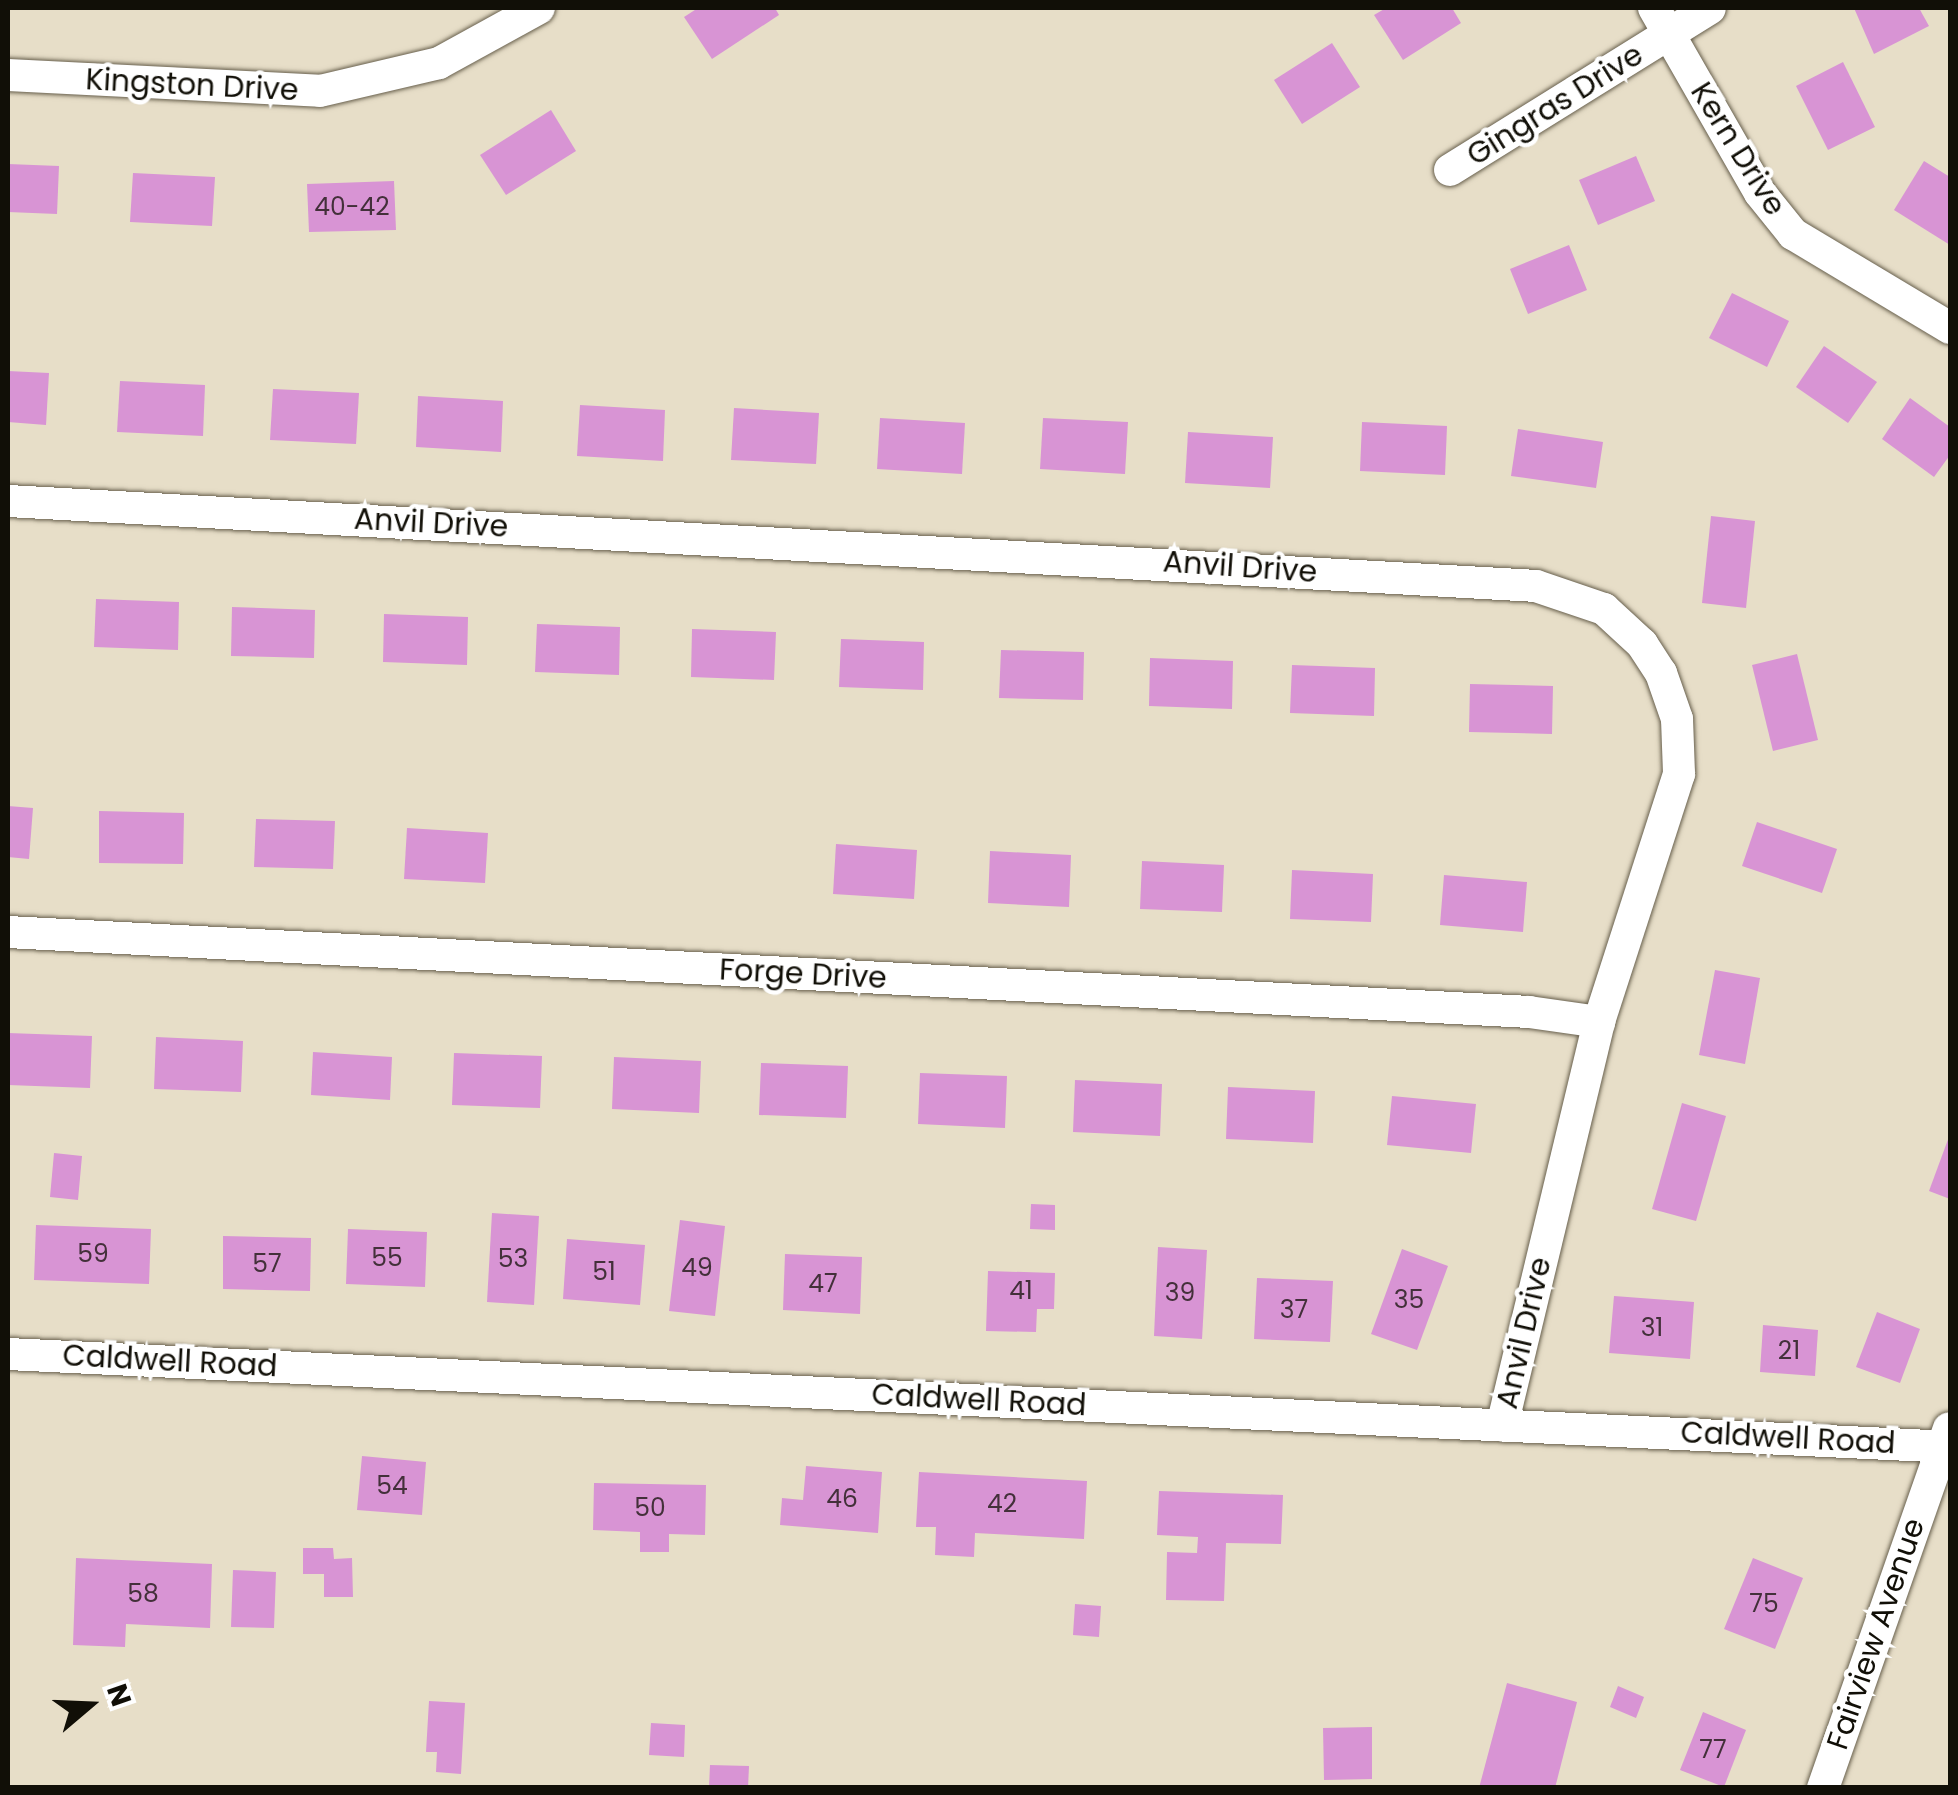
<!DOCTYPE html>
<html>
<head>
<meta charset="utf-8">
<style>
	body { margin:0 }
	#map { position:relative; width:1958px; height:1795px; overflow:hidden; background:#e7dec8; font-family:Poppins,sans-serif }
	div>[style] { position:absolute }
	.building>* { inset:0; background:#d894d4 }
	.roads { filter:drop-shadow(0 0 2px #675f4c) drop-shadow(0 0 2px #675f4c) }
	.street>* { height:32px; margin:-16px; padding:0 16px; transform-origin:16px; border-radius:16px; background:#fff }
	span { translate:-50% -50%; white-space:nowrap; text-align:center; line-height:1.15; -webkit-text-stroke:9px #fff; paint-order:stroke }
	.number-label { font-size:25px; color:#43303a }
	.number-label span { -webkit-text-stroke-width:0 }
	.street-label { font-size:30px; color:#110f07 }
	.frame { position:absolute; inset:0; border:10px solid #110f07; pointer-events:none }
	.north { position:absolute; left:40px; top:1655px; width:100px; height:100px; -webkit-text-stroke:8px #fff; paint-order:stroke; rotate:71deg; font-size:28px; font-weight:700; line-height:40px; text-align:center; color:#110f07 }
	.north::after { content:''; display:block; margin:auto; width:35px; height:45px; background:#110f07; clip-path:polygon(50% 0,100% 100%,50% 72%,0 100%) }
</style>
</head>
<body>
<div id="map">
	<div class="building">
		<div style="clip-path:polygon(698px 8px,775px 8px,779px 15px,712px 59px,684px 17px)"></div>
		<div style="clip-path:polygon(1386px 8px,1452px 8px,1461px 23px,1403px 60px,1374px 15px)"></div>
		<div style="clip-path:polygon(1854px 8px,1919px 8px,1929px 26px,1874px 54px)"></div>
		<div style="clip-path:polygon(1332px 43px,1360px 87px,1302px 124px,1274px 80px)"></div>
		<div style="clip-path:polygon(1843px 62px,1875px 127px,1828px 150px,1796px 86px)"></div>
		<div style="clip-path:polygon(551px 110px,576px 151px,506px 195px,480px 155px)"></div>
		<div style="clip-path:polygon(1636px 156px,1655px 201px,1598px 225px,1579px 180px)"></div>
		<div style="clip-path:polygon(1924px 161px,1950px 177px,1950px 245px,1894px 210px)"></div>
		<div style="clip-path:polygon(8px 164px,59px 166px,57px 214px,8px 212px)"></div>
		<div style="clip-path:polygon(133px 173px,215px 177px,212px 226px,130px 222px)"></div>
		<div style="clip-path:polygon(394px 181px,396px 230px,309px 232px,307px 184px)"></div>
		<div style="clip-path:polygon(1569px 245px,1587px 290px,1528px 314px,1510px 269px)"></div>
		<div style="clip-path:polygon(1732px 293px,1789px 321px,1767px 367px,1709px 338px)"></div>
		<div style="clip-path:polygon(1824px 346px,1877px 382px,1848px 423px,1796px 387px)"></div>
		<div style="clip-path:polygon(8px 371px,49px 373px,46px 425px,8px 422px)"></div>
		<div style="clip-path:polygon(120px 381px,205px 385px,203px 436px,117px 432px)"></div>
		<div style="clip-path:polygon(273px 389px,359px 393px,356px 444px,270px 440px)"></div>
		<div style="clip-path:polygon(418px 396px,503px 401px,501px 452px,416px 447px)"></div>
		<div style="clip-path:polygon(1910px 398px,1950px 427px,1950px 455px,1934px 477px,1882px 439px)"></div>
		<div style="clip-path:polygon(580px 405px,665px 410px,663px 461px,577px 456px)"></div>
		<div style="clip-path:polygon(734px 408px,819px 413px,816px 464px,731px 460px)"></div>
		<div style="clip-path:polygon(880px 418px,965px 423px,962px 474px,877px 469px)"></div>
		<div style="clip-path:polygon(1043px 418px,1128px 422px,1125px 474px,1040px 469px)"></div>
		<div style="clip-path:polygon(1362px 422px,1447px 426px,1445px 475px,1360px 471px)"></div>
		<div style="clip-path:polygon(1518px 429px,1603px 442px,1596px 488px,1511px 476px)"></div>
		<div style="clip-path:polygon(1188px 432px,1273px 437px,1270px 488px,1185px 483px)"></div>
		<div style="clip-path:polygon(1711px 516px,1755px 521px,1746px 608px,1702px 603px)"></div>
		<div style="clip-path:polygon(96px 599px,179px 602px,178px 650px,94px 647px)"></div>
		<div style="clip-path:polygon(232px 607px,315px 610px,314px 658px,231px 656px)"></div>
		<div style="clip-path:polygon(384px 614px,468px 617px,467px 665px,383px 662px)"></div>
		<div style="clip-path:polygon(537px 624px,620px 627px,619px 675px,535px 672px)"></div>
		<div style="clip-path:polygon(692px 629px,776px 632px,774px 680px,691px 677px)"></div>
		<div style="clip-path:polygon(841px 639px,924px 642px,923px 690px,839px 687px)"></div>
		<div style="clip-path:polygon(1001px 650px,1084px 652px,1083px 700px,999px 698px)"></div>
		<div style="clip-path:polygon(1797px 654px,1818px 740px,1773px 751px,1752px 665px)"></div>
		<div style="clip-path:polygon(1150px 658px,1233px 661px,1232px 709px,1149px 706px)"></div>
		<div style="clip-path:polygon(1292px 665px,1375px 668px,1374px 716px,1290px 713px)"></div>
		<div style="clip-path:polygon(1470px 684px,1553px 686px,1552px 734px,1469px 732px)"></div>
		<div style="clip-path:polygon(8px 806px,33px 808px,29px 859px,8px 857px)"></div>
		<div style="clip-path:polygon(99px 811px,184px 813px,183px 864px,99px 863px)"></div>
		<div style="clip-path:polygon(256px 819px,335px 821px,333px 869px,254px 867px)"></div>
		<div style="clip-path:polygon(1757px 822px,1837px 849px,1822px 893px,1742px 866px)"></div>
		<div style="clip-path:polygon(407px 828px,488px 833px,485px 883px,404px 879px)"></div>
		<div style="clip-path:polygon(836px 844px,917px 850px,914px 899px,833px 894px)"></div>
		<div style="clip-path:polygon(990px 851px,1071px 855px,1069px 907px,988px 903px)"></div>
		<div style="clip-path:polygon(1142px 861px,1224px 865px,1222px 912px,1140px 909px)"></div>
		<div style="clip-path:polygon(1292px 870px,1373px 874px,1371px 922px,1290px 919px)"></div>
		<div style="clip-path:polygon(1444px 875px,1527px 882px,1523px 932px,1440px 925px)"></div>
		<div style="clip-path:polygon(1715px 970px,1760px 978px,1745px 1064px,1699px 1055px)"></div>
		<div style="clip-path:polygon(8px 1033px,92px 1036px,90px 1088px,8px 1085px)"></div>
		<div style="clip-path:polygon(156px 1037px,243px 1041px,241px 1092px,154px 1089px)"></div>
		<div style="clip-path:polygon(313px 1052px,392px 1057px,390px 1100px,311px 1095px)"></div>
		<div style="clip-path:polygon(454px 1053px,542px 1056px,540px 1108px,452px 1105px)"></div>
		<div style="clip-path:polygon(614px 1057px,701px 1061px,699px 1113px,612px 1109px)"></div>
		<div style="clip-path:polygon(761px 1063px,848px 1066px,846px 1118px,759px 1115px)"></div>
		<div style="clip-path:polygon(920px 1073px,1007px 1076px,1005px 1128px,918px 1124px)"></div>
		<div style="clip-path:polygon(1075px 1080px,1162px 1084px,1160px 1136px,1073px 1132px)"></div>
		<div style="clip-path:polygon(1228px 1087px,1315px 1091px,1313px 1143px,1226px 1139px)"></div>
		<div style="clip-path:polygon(1392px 1096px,1476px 1104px,1471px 1153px,1387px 1145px)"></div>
		<div style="clip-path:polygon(1682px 1103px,1726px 1116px,1696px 1221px,1652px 1209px)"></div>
		<div style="clip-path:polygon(1950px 1134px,1950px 1199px,1929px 1191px)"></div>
		<div style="clip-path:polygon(54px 1153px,82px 1156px,78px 1200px,50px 1197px)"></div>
		<div style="clip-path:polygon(1031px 1204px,1055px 1205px,1055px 1230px,1030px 1229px)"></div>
		<div style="clip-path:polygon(492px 1213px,539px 1216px,534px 1305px,487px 1302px)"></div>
		<div style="clip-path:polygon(680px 1220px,725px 1226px,715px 1316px,669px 1311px)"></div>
		<div style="clip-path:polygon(36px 1225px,151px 1229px,149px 1284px,34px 1280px)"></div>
		<div style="clip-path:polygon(348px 1229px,427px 1232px,425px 1287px,346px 1284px)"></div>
		<div style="clip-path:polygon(223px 1236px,311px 1238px,310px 1291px,223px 1289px)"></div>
		<div style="clip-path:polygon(567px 1239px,645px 1245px,640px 1305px,563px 1299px)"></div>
		<div style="clip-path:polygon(1158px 1247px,1207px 1250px,1202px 1339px,1154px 1336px)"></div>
		<div style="clip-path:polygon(1402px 1249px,1448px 1266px,1417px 1350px,1371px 1334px)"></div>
		<div style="clip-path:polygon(785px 1254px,862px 1257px,860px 1314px,783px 1310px)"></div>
		<div style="clip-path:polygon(988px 1271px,1055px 1273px,1054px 1309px,1037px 1309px,1036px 1332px,986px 1331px)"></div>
		<div style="clip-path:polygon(1257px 1278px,1333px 1281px,1330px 1342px,1254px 1339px)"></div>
		<div style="clip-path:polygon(1614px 1296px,1694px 1302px,1690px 1359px,1609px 1353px)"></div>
		<div style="clip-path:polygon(1877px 1312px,1920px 1329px,1900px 1383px,1856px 1367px)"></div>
		<div style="clip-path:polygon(1763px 1325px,1818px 1330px,1815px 1376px,1760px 1372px)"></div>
		<div style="clip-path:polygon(362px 1456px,426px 1462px,422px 1515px,357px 1510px)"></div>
		<div style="clip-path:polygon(806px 1466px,882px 1472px,878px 1533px,780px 1525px,782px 1498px,803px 1500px)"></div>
		<div style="clip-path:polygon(919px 1472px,1087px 1481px,1084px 1539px,975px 1533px,974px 1557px,935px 1555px,936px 1527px,916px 1527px)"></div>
		<div style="clip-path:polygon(594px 1483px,706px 1485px,705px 1535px,669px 1534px,669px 1552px,640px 1552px,640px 1532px,593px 1530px)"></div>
		<div style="clip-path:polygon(1159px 1491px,1283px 1495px,1281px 1544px,1226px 1543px,1224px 1601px,1166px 1600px,1167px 1552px,1197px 1553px,1198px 1537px,1157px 1535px)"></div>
		<div style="clip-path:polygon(303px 1548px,333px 1548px,334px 1559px,352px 1558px,353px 1597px,324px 1597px,324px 1574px,303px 1574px)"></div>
		<div style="clip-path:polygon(76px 1558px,212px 1564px,210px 1628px,126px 1624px,125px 1647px,73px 1645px)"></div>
		<div style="clip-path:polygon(1753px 1558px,1803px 1578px,1775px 1649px,1724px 1629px)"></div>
		<div style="clip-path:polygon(233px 1570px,276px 1572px,274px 1628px,231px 1627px)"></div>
		<div style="clip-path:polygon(1075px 1604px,1101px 1606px,1099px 1637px,1073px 1635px)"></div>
		<div style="clip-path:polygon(1507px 1683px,1577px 1702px,1555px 1788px,1479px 1788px)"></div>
		<div style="clip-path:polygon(1618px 1686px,1644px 1697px,1636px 1718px,1610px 1707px)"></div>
		<div style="clip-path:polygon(429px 1701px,465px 1703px,461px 1774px,436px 1772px,437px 1752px,426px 1752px)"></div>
		<div style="clip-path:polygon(1703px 1712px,1746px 1730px,1724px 1787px,1680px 1770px)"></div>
		<div style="clip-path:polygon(651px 1723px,685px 1725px,684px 1757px,649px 1755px)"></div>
		<div style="clip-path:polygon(1372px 1727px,1372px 1779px,1324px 1780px,1323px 1728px)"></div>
		<div style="clip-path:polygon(710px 1765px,749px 1766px,748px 1788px,709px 1788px)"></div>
	</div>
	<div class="roads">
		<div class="street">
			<div style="left:1654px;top:8px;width:213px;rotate:60.2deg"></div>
			<div style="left:1760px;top:193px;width:53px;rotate:51.2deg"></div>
			<div style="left:1793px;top:234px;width:183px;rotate:30.9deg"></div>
			<div style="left:8px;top:75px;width:312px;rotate:2.9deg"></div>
			<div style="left:320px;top:91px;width:122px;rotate:-13.2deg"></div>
			<div style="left:439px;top:63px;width:114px;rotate:-28.8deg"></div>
			<div style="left:1450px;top:170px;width:306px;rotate:-31.9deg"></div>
			<div style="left:8px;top:501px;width:1530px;rotate:3.18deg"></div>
			<div style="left:1536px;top:586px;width:72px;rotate:18.7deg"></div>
			<div style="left:1604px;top:609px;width:52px;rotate:42.6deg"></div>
			<div style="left:1642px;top:644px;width:35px;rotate:57deg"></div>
			<div style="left:1661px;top:673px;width:49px;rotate:70.8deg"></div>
			<div style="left:1677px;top:719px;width:55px;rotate:87.9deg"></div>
			<div style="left:1679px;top:774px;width:261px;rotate:107.9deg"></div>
			<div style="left:1599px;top:1022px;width:415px;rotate:103.5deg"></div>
			<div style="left:8px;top:932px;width:1523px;rotate:3.01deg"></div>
			<div style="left:1529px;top:1012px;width:71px;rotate:8.1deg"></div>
			<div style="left:8px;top:1354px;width:1944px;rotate:2.74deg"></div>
			<div style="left:1823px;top:1788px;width:381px;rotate:-70.7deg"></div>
		</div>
	</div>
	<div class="number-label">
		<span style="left:352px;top:207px">40-42</span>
		<span style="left:93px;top:1254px">59</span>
		<span style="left:387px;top:1258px">55</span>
		<span style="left:513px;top:1259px">53</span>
		<span style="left:267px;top:1264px">57</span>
		<span style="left:697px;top:1268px">49</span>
		<span style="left:604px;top:1272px">51</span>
		<span style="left:823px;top:1284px">47</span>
		<span style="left:1021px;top:1291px">41</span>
		<span style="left:1180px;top:1293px">39</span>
		<span style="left:1409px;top:1300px">35</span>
		<span style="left:1294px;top:1310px">37</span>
		<span style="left:1652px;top:1328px">31</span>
		<span style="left:1789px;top:1351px">21</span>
		<span style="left:392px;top:1486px">54</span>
		<span style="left:842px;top:1499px">46</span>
		<span style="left:1002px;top:1504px">42</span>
		<span style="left:650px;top:1508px">50</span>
		<span style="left:143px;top:1594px">58</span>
		<span style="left:1764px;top:1604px">75</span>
		<span style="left:1713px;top:1750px">77</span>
	</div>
	<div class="street-label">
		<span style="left:192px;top:85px;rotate:3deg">Kingston Drive</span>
		<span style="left:1555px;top:105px;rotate:-32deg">Gingras Drive</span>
		<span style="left:1738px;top:149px;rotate:58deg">Kern Drive</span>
		<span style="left:431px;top:523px;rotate:3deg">Anvil Drive</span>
		<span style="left:1240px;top:567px;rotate:4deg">Anvil Drive</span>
		<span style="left:803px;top:974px;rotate:3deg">Forge Drive</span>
		<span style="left:1524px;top:1333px;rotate:-77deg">Anvil Drive</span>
		<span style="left:170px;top:1361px;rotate:3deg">Caldwell Road</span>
		<span style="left:979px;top:1400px;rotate:3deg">Caldwell Road</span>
		<span style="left:1788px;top:1438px;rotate:3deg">Caldwell Road</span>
		<span style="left:1876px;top:1634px;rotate:-71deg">Fairview Avenue</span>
	</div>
	<div class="frame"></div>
	<div class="north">N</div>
</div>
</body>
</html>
